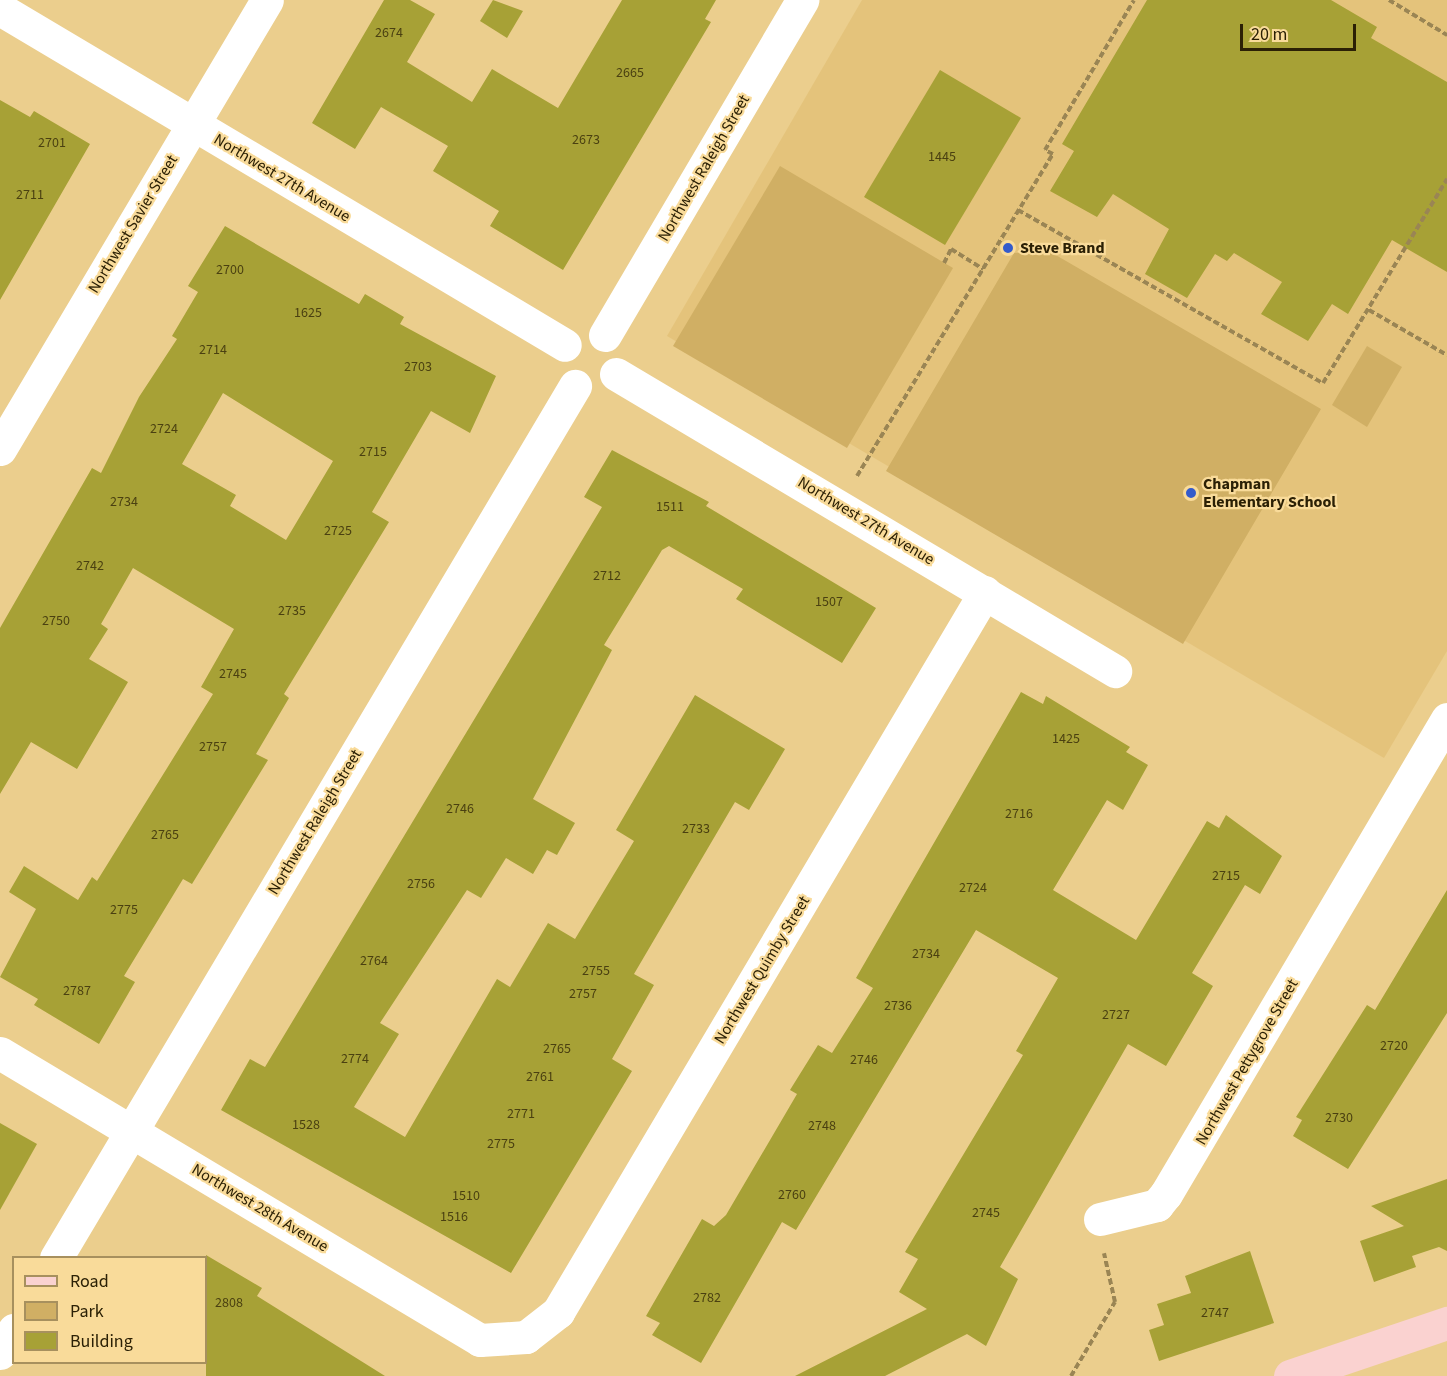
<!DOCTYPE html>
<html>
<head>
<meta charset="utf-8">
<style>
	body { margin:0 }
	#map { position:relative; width:1447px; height:1376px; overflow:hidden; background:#ebce8d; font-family:"Source Sans 3",sans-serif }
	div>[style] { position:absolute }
	.built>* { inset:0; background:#e4c37b }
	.green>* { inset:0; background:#d0af64 }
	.building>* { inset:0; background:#a7a136 }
	.path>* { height:4px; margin-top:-2px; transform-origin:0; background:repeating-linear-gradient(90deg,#9a8554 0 6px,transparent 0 9px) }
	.minor>* { height:33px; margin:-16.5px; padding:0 16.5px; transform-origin:16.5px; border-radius:16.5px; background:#fff }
	.secondary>* { height:33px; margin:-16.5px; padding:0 16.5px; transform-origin:16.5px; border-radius:16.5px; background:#fad2d0 }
	.dots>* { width:16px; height:16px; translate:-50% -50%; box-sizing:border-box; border:3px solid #f9db9a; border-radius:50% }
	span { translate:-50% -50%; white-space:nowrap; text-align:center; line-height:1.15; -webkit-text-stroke:4.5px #f9db9a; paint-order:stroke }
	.number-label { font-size:14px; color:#4a4011 }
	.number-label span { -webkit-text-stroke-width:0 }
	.street-label { font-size:16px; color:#2b2005 }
	.poi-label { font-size:16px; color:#2b2005; font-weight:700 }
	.left { translate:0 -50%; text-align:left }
	.legend { position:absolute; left:12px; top:1256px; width:195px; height:108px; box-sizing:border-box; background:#f9db9a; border:2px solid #a7905e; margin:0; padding:8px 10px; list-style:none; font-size:18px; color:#2b2005 }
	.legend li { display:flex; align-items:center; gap:12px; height:30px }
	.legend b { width:30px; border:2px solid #a7905e }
	.scale { position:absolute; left:1240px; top:24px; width:116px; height:27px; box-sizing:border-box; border:3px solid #2b2005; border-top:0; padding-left:8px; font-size:18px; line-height:21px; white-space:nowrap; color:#2b2005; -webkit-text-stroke:4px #f9db9a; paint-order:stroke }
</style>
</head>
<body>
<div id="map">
	<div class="built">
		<div style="clip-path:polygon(862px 0,1447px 0,1447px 651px,1384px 758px,667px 336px)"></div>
	</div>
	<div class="green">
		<div style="clip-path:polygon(780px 166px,953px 268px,847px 448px,673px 346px)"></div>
		<div style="clip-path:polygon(1035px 243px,1321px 409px,1183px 644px,886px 471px,1014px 253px,1030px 252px)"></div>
		<div style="clip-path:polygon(1367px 346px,1402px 367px,1367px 427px,1332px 405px)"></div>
	</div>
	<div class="building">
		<div style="clip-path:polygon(384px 0,410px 0,435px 14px,407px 62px,472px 102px,492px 69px,558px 108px,622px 0,716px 0,705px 19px,711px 22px,563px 270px,490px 226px,499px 211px,433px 171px,448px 146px,381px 107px,355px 149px,312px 123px)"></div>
		<div style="clip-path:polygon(493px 0,523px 11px,507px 38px,480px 21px)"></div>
		<div style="clip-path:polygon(1147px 0,1331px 0,1377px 27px,1371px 38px,1447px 82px,1447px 272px,1392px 240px,1348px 314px,1332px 304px,1308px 341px,1261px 314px,1282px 282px,1234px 253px,1227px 261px,1215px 254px,1187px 298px,1145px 274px,1169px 229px,1113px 194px,1097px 217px,1050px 191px,1074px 151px,1062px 144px)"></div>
		<div style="clip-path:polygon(940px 70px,1021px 118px,945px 245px,864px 197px)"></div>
		<div style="clip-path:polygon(0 100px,30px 117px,34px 111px,90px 144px,0 300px)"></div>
		<div style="clip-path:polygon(evenodd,225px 226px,359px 304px,365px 294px,404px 317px,400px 324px,496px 376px,470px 433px,431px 411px,372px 512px,389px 522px,284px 694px,289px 698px,256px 754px,268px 760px,192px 884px,183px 879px,124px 976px,135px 982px,99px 1044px,34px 1005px,38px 999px,0 977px,36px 909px,9px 892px,24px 866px,78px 900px,92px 877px,97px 881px,213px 694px,201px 687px,234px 629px,133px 568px,101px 624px,108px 629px,89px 659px,128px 682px,77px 769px,31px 742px,0 794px,0 628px,92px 468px,101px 473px,139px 397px,177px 339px,172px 336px,198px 292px,188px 286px,225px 226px,223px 393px,333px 461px,286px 540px,230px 506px,236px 495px,182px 464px,223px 393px)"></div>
		<div style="clip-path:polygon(612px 450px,709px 502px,706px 506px,876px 608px,842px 663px,736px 599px,743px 589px,669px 546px,662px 550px,604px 645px,612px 650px,533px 799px,575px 823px,557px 855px,547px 850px,533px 874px,506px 858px,481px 898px,467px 890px,380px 1023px,399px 1034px,354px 1107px,405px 1137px,497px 979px,510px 987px,548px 923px,575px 939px,634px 841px,616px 830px,695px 695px,785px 749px,749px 810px,735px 802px,634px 974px,654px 985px,612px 1059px,632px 1071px,511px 1273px,221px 1110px,250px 1059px,265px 1067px,602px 507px,584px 497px)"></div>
		<div style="clip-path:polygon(1021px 692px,1043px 704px,1046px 696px,1130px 747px,1126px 752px,1148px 765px,1123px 810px,1107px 800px,1053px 890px,1136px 940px,1207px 821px,1219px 828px,1226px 815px,1282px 856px,1260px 894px,1245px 885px,1192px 973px,1213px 986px,1166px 1066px,1128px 1044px,1000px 1267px,1018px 1279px,986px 1346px,967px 1334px,885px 1376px,795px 1376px,927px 1309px,899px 1292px,918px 1259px,905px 1252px,1023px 1055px,1016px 1051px,1058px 978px,976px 930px,796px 1230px,782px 1222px,701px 1363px,652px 1335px,660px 1323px,646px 1316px,702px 1219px,714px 1226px,726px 1215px,797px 1094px,790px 1090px,818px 1045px,832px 1053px,873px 988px,856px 978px)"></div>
		<div style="clip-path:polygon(1447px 890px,1447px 1013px,1348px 1169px,1293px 1136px,1302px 1120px,1296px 1117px,1367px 1005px,1375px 1010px)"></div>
		<div style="clip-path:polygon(0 1123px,37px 1144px,0 1210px)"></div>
		<div style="clip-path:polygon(1447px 1179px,1447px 1251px,1439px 1247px,1412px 1256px,1416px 1267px,1374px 1282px,1360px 1241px,1404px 1226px,1371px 1206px)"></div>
		<div style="clip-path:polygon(1250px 1251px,1274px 1323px,1159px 1361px,1149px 1330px,1164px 1325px,1157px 1304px,1191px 1293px,1185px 1276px)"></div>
		<div style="clip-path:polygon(206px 1255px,262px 1288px,257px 1296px,385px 1376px,206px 1376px)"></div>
	</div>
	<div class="path">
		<div style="left:1389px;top:0;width:68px;rotate:31.1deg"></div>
		<div style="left:1018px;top:210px;width:351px;rotate:29.6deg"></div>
		<div style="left:1323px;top:383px;width:239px;rotate:-58.7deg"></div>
		<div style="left:944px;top:263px;width:16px;rotate:-63deg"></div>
		<div style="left:951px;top:249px;width:38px;rotate:32deg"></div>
		<div style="left:1369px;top:310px;width:90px;rotate:30deg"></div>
		<div style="left:857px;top:476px;width:377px;rotate:-58.7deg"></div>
		<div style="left:1053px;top:154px;width:9px;rotate:-153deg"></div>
		<div style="left:1045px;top:150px;width:174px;rotate:-59.3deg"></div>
		<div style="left:1071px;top:1376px;width:86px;rotate:-59.3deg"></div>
		<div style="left:1115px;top:1302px;width:50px;rotate:-102.7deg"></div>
	</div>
	<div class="minor">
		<div style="left:0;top:9px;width:657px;rotate:30.74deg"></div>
		<div style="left:605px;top:335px;width:389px;rotate:-59.5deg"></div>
		<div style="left:616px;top:374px;width:581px;rotate:30.76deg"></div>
		<div style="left:0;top:449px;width:522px;rotate:-59.26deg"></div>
		<div style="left:0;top:1053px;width:559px;rotate:30.88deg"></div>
		<div style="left:480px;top:1340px;width:46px;rotate:-3.7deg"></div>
		<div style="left:526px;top:1337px;width:41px;rotate:-38deg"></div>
		<div style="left:558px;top:1312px;width:837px;rotate:-59.33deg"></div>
		<div style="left:1100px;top:1219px;width:59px;rotate:-13.8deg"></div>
		<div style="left:1157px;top:1205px;width:14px;rotate:-51deg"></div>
		<div style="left:1166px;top:1194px;width:552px;rotate:-59.39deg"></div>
		<div style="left:56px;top:1258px;width:1015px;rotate:-59.24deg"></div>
		<div style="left:0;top:1353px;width:27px;rotate:-59deg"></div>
	</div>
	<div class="secondary">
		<div style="left:1290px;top:1376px;width:166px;rotate:-18.7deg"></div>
	</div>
	<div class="dots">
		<div style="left:1008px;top:248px;background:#345bcb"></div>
		<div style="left:1191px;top:493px;background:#345bcb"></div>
	</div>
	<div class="number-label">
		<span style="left:389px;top:33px">2674</span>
		<span style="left:630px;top:73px">2665</span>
		<span style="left:586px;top:140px">2673</span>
		<span style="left:52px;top:143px">2701</span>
		<span style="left:942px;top:157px">1445</span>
		<span style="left:30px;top:195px">2711</span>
		<span style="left:230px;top:270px">2700</span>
		<span style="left:308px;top:313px">1625</span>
		<span style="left:213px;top:350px">2714</span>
		<span style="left:418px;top:367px">2703</span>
		<span style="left:164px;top:429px">2724</span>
		<span style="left:373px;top:452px">2715</span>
		<span style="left:124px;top:502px">2734</span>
		<span style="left:670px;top:507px">1511</span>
		<span style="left:338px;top:531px">2725</span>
		<span style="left:90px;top:566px">2742</span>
		<span style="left:607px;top:576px">2712</span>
		<span style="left:829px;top:602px">1507</span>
		<span style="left:292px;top:611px">2735</span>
		<span style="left:56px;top:621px">2750</span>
		<span style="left:233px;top:674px">2745</span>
		<span style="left:1066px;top:739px">1425</span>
		<span style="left:213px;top:747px">2757</span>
		<span style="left:460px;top:809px">2746</span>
		<span style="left:1019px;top:814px">2716</span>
		<span style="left:696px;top:829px">2733</span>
		<span style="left:165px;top:835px">2765</span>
		<span style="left:1226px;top:876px">2715</span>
		<span style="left:421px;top:884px">2756</span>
		<span style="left:973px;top:888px">2724</span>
		<span style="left:124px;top:910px">2775</span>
		<span style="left:926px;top:954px">2734</span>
		<span style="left:374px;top:961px">2764</span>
		<span style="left:596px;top:971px">2755</span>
		<span style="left:77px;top:991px">2787</span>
		<span style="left:583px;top:994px">2757</span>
		<span style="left:898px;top:1006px">2736</span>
		<span style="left:1116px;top:1015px">2727</span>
		<span style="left:1394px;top:1046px">2720</span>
		<span style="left:557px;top:1049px">2765</span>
		<span style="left:355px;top:1059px">2774</span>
		<span style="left:864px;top:1060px">2746</span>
		<span style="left:540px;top:1077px">2761</span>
		<span style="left:521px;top:1114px">2771</span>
		<span style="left:1339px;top:1118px">2730</span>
		<span style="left:306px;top:1125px">1528</span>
		<span style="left:822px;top:1126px">2748</span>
		<span style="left:501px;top:1144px">2775</span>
		<span style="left:792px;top:1195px">2760</span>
		<span style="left:466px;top:1196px">1510</span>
		<span style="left:986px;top:1213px">2745</span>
		<span style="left:454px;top:1217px">1516</span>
		<span style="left:707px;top:1298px">2782</span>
		<span style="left:229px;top:1303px">2808</span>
		<span style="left:1215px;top:1313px">2747</span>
	</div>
	<div class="street-label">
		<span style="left:704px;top:168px;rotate:-60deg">Northwest Raleigh Street</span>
		<span style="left:282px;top:178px;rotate:31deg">Northwest 27th Avenue</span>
		<span style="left:133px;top:224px;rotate:-59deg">Northwest Savier Street</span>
		<span style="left:866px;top:521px;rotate:31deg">Northwest 27th Avenue</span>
		<span style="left:315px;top:822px;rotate:-59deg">Northwest Raleigh Street</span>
		<span style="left:762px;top:970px;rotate:-59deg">Northwest Quimby Street</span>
		<span style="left:1247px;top:1062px;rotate:-60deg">Northwest Pettygrove Street</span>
		<span style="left:260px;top:1208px;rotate:31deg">Northwest 28th Avenue</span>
	</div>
	<div class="poi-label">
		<span class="left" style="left:1020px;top:248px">Steve Brand</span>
		<span class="left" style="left:1203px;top:493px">Chapman<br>Elementary School</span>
	</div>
	<ul class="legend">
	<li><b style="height:8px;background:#fad2d0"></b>Road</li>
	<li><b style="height:16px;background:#d0af64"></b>Park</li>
	<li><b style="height:16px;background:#a7a136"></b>Building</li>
	</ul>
	<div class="scale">20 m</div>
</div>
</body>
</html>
